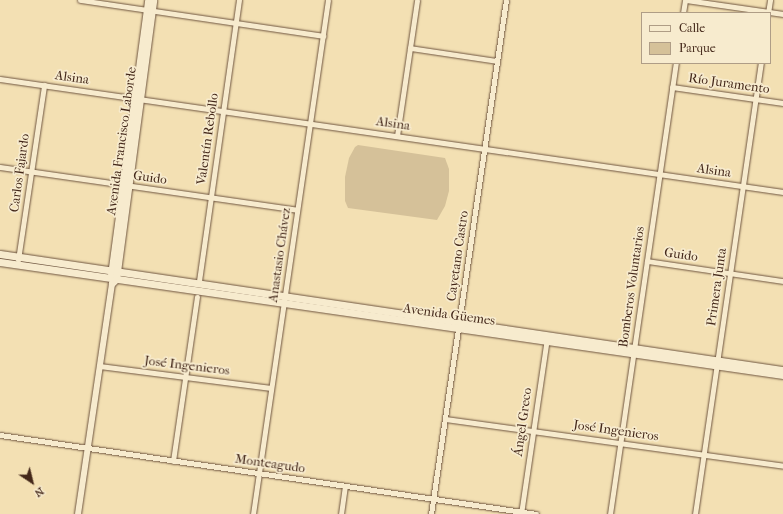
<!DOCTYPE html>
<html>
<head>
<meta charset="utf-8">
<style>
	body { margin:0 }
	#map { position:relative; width:783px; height:514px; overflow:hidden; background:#f3e0b3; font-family:"IM FELL French Canon",serif }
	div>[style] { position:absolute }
	.green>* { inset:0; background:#d5c199 }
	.roads { filter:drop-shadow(0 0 1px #6f5540) drop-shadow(0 0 1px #6f5540) }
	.minor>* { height:5px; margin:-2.5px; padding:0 2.5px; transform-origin:2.5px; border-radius:2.5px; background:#f7ebce }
	.tertiary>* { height:6px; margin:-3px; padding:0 3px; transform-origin:3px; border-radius:3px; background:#f7ebce }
	.secondary>* { height:7px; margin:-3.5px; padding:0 3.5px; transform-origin:3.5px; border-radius:3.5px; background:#f7ebce }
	span { translate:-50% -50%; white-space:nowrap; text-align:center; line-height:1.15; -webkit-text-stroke:3.5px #f7ebce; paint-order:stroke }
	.street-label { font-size:13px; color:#432719 }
	.legend { position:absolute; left:641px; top:12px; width:130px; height:52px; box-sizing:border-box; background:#f7ebce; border:1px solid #af9d86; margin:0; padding:5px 7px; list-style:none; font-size:12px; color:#432719 }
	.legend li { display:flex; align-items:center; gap:8px; height:20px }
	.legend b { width:20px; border:1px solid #af9d86 }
	.north { position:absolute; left:12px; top:462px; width:40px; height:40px; -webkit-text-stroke:3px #f7ebce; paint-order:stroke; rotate:145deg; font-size:11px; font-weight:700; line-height:16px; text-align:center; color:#432719 }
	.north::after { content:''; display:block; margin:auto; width:14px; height:18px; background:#432719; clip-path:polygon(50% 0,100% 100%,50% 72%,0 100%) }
</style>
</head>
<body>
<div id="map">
	<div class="green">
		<div style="clip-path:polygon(358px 145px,445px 158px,449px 169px,449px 191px,445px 206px,437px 220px,348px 208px,345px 201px,345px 177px,349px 158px,355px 147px)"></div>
	</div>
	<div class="roads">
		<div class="minor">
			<div style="left:80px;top:0;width:246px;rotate:8.4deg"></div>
			<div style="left:686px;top:0;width:98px;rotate:8.2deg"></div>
			<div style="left:683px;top:13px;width:13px;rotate:-81deg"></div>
			<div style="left:768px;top:13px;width:13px;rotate:-81deg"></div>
			<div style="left:410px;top:48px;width:88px;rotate:8.5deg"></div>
			<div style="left:0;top:79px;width:791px;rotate:8.21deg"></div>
			<div style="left:672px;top:87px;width:112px;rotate:8.2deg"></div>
			<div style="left:397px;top:136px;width:137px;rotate:-81.6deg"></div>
			<div style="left:0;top:167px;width:300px;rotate:8.2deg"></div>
			<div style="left:18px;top:260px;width:177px;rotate:-81.5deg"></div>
			<div style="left:647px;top:261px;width:137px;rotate:8.4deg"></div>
			<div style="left:199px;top:281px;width:284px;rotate:-81.9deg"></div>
			<div style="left:100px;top:366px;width:172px;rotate:7.3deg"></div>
			<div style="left:446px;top:419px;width:340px;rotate:7.9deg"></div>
			<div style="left:0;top:435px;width:542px;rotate:8.38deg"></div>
			<div style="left:173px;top:461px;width:166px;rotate:-81.7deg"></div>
			<div style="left:253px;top:514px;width:519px;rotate:-81.7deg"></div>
			<div style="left:341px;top:514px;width:28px;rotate:-82deg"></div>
			<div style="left:431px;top:514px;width:519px;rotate:-81.7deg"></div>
			<div style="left:521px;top:514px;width:178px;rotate:-81.6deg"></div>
			<div style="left:610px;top:514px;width:456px;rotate:-81.7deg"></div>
			<div style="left:695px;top:514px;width:456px;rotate:-81.7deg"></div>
		</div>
		<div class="tertiary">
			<div style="left:78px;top:514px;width:233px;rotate:-81.6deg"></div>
		</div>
		<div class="secondary">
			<div style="left:0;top:254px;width:792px;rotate:8.43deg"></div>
			<div style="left:0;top:262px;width:791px;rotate:8.21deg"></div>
			<div style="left:111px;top:275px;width:277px;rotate:-82.3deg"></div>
			<div style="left:112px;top:283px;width:6px;rotate:-45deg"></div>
			<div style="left:116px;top:279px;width:281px;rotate:-82.4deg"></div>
		</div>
	</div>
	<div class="street-label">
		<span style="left:72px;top:78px;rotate:8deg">Alsina</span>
		<span style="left:729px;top:84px;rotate:8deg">Río Juramento</span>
		<span style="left:393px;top:124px;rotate:8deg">Alsina</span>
		<span style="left:208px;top:139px;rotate:-82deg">Valentín Rebollo</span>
		<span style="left:122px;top:141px;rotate:-82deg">Avenida Francisco Laborde</span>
		<span style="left:714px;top:171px;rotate:8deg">Alsina</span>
		<span style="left:20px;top:173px;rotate:-82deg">Carlos Fajardo</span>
		<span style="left:150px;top:178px;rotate:8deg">Guido</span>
		<span style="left:280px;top:255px;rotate:-82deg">Anastasio Chávez</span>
		<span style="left:681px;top:255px;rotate:8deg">Guido</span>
		<span style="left:458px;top:256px;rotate:-82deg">Cayetano Castro</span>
		<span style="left:632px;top:287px;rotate:-82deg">Bomberos Voluntarios</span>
		<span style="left:717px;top:287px;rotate:-82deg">Primera Junta</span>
		<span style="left:449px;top:315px;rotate:8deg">Avenida Güemes</span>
		<span style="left:187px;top:366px;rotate:7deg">José Ingenieros</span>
		<span style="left:523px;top:422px;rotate:-82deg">Ángel Greco</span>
		<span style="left:616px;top:431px;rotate:8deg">José Ingenieros</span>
		<span style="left:270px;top:464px;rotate:8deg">Monteagudo</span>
	</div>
	<ul class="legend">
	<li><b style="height:5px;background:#f7ebce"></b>Calle</li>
	<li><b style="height:11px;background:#d5c199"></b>Parque</li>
	</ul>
	<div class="north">N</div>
</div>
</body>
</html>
